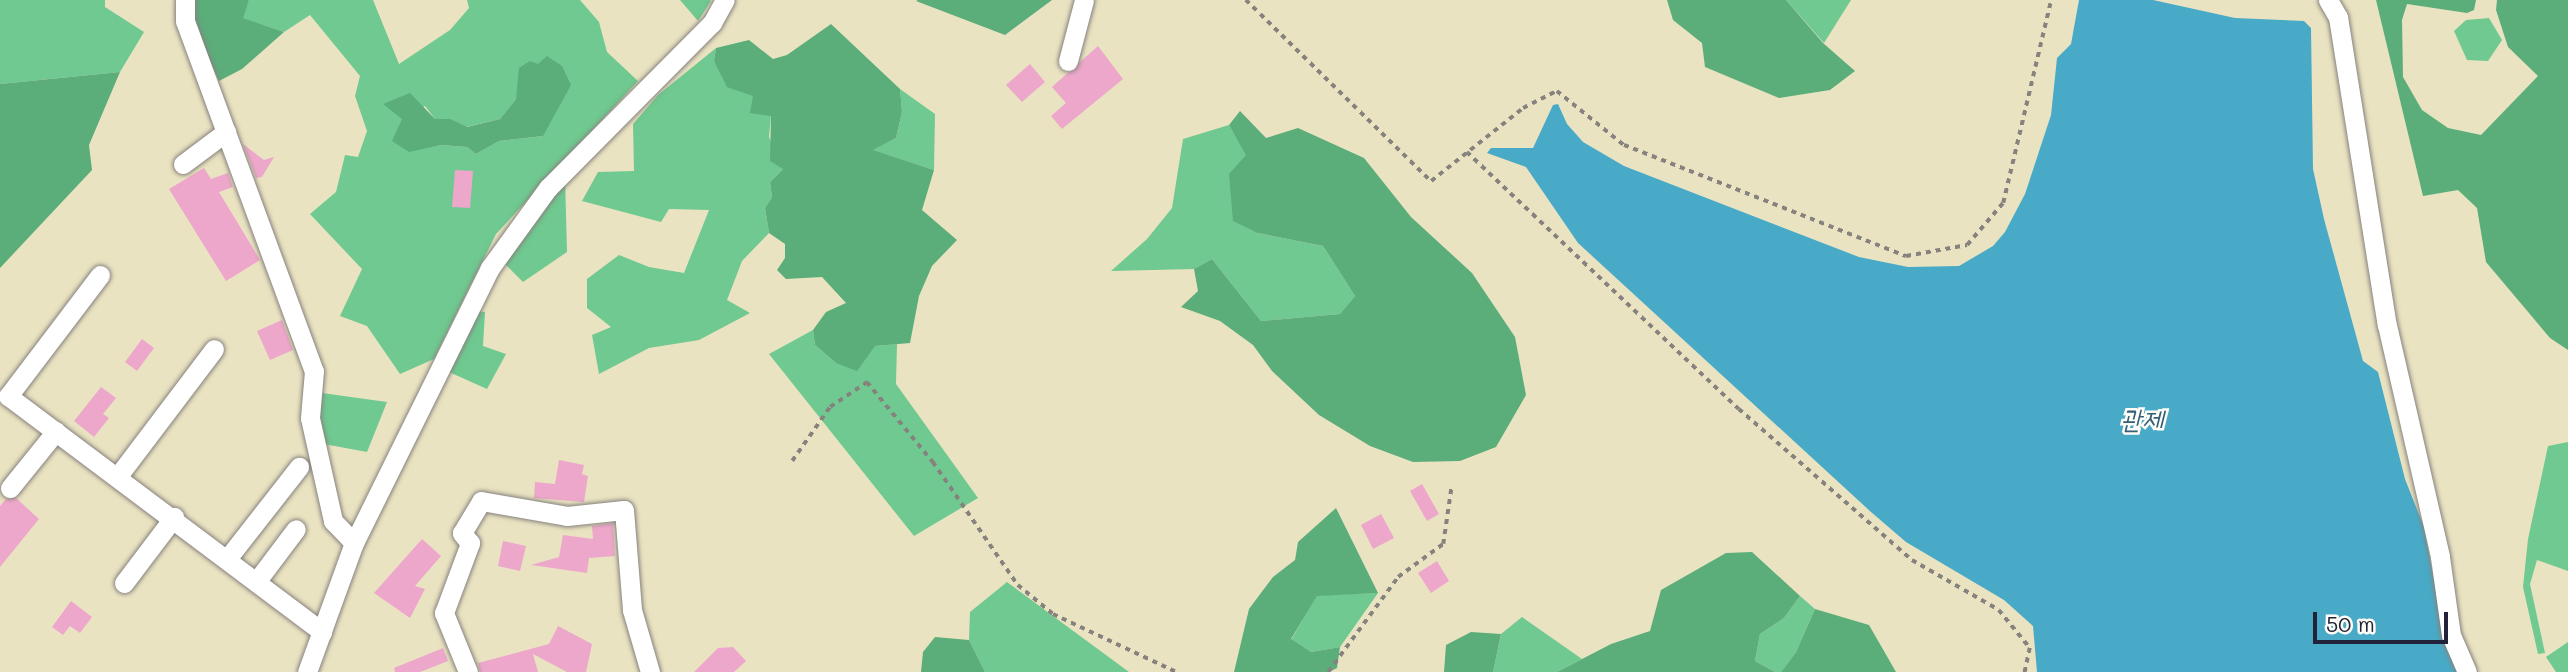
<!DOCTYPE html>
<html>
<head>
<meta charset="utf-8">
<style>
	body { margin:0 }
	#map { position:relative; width:2568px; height:672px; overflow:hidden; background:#eae3c2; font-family:Mali,"Poor Story",sans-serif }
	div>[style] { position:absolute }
	.green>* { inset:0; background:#6fc990 }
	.forest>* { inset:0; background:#5bad7a }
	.water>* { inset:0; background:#48aac7 }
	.building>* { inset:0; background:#eda7ca }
	.path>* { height:3.5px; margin-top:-1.75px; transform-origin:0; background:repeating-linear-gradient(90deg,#86827e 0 5px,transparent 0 10px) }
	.roads { filter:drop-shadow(0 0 2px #86827e) drop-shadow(0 0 2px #86827e) }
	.minor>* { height:19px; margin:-9.5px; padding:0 9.5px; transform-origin:9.5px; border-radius:9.5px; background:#fff }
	span { translate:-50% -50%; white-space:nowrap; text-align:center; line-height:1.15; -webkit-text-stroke:5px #fdfcf7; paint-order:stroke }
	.water-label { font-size:26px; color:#335f7a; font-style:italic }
	.scale { position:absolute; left:2313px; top:612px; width:135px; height:32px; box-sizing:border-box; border:4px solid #22223b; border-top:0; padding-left:9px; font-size:21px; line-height:24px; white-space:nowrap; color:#22223b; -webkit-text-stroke:5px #fdfcf7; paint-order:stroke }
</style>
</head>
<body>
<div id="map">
	<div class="green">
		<div style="clip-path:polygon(0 0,105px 0,105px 7px,144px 32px,120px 72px,0 84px)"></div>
		<div style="clip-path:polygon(evenodd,249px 0,373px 0,399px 64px,450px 30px,469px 8px,467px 0,580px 0,599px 22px,607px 52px,638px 81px,496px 234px,434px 359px,400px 374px,367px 326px,340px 316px,362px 269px,310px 214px,336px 192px,345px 155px,358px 157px,367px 131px,355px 96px,360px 76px,310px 15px,284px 32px,242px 18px,249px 0,538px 64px,543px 136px,499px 141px,476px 154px,467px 147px,441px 145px,409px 151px,402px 119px,425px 106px,435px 119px,451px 119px,466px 127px,500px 119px,516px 99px,522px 78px,538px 64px)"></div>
		<div style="clip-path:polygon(680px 0,710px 0,711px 1px,698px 21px)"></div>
		<div style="clip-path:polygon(1786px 0,1851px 0,1824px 43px)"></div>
		<div style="clip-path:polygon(2489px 18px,2502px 40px,2488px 61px,2467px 60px,2454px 31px,2466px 20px)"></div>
		<div style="clip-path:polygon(716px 48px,714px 61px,737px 87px,753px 96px,771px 115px,769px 137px,783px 169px,770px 182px,772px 197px,765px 208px,769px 233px,742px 261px,727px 300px,750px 313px,699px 340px,649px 348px,599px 374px,592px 335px,611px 327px,587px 308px,587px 279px,619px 255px,649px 267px,684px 273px,709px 210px,669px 209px,661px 222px,582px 201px,598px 172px,634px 171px,633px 124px,658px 95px)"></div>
		<div style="clip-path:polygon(900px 89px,935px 114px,934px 170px,872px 150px,896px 138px,902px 112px)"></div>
		<div style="clip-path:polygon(1229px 125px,1247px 155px,1258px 233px,1323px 246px,1355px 296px,1340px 314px,1261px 321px,1212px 259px,1194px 269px,1111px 271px,1147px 239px,1172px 208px,1183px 139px)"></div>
		<div style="clip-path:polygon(565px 179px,567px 252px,523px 282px,505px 264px)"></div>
		<div style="clip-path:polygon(474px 311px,485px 312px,483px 346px,506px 354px,487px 389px,449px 372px)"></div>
		<div style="clip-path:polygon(813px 330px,815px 345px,836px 363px,875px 346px,897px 344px,896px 384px,978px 498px,914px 536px,769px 354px)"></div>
		<div style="clip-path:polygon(322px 393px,387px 402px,367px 452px,324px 444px,317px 423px)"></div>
		<div style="clip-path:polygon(2568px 442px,2568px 571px,2537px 560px,2530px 584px,2545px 653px,2538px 654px,2523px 587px,2528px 539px,2548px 446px)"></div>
		<div style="clip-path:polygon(1007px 582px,1129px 672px,985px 672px,969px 640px,970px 612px)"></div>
		<div style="clip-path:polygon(1378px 593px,1340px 647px,1311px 652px,1291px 640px,1317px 595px)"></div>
		<div style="clip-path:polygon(1800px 596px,1815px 609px,1796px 652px,1781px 672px,1775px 672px,1755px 661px,1760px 634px,1784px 618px)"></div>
		<div style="clip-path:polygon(1522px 617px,1582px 659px,1557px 672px,1493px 672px,1501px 634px)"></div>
		<div style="clip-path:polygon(2568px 642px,2568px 672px,2556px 672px,2546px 657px)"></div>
	</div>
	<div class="forest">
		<div style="clip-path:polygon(193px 0,249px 0,243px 18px,284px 32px,242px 69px,219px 81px,194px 28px)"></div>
		<div style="clip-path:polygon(1052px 0,1005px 35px,916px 1px,918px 0)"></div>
		<div style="clip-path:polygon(1667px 0,1786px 0,1823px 43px,1855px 71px,1830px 90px,1779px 98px,1705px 67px,1702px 43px,1673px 20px)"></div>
		<div style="clip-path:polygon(2376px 0,2476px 0,2474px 10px,2467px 13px,2407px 4px,2402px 20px,2403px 77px,2422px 110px,2448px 128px,2481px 135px,2538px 76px,2508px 47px,2496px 10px,2497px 0,2568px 0,2568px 350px,2550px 338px,2486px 262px,2477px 208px,2458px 190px,2423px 196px)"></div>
		<div style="clip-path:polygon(831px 24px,900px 89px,902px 112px,896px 138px,873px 150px,934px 170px,922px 210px,957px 240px,932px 266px,919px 296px,910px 343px,875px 346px,857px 371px,836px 363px,815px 345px,813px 330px,826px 312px,846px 303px,822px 277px,786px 279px,777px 270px,785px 258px,785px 244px,769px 233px,765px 208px,772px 197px,770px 182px,783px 169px,770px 161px,771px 116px,750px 113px,753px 96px,727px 87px,714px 61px,716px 48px,749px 40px,773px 59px,787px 55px)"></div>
		<div style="clip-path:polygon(547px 56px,562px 66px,571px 85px,543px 136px,499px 141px,476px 154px,467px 147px,441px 145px,409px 152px,392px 141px,402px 119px,383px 104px,410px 93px,435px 119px,451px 119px,467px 127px,500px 119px,516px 99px,519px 68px,530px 61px,538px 64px)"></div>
		<div style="clip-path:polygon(120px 72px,89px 145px,92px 170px,0 268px,0 84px)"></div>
		<div style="clip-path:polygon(1240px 111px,1266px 138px,1298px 128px,1364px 158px,1411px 217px,1472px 273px,1515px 337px,1526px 395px,1496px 447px,1460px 461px,1413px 462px,1370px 446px,1319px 415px,1272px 371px,1253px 345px,1220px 321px,1181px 307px,1198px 291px,1194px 269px,1212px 259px,1261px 321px,1340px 314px,1355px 296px,1323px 246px,1258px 233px,1233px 221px,1229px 174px,1246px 155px,1229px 125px)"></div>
		<div style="clip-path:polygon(1336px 508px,1378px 593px,1317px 596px,1291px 639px,1311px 652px,1340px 647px,1337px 668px,1329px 672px,1234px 672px,1249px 609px,1273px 577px,1295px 560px,1298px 542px)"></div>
		<div style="clip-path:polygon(1752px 552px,1800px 596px,1784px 618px,1760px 634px,1755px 661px,1775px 672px,1557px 672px,1611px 644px,1650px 631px,1661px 590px,1726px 553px)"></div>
		<div style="clip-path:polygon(1815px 609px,1869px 625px,1896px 672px,1781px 672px,1796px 652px)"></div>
		<div style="clip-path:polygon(1471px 632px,1501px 634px,1493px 672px,1444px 672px,1446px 645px)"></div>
		<div style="clip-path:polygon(935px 637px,969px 640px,985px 672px,921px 672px,923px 652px)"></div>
	</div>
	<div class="water">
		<div style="clip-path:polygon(2079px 0,2153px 0,2235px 18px,2304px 21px,2311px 28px,2313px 169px,2324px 219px,2363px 361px,2378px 372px,2405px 479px,2424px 527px,2441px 618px,2461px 672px,2037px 672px,2033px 626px,2004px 600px,1906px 542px,1871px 512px,1578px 243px,1526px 167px,1487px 153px,1491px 148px,1533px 148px,1553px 105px,1558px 104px,1567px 124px,1583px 142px,1624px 166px,1859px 257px,1908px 267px,1959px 266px,1993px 246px,2005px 232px,2025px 194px,2051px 115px,2057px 58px,2071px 44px)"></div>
	</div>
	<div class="building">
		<div style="clip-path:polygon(1098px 46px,1123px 79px,1062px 129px,1051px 116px,1066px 103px,1052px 87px)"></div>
		<div style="clip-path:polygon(1030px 64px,1045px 82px,1022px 102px,1006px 85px)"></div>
		<div style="clip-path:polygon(243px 144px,264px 160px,274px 157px,262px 177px,256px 178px)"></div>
		<div style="clip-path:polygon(204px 168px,211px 179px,228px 173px,233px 187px,219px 192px,260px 260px,226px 281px,169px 189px)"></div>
		<div style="clip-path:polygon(455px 170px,473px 171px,470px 208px,452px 207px)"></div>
		<div style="clip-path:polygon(282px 320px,293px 350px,270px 360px,257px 331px)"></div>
		<div style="clip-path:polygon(142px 339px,154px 348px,137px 371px,125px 362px)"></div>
		<div style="clip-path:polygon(101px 387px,116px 398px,103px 414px,109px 418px,94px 437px,74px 421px)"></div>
		<div style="clip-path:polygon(559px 460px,584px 465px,582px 474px,588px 476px,584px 502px,534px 498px,535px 482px,555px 484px)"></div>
		<div style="clip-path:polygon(1422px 484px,1439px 514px,1427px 521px,1410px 491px)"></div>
		<div style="clip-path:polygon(16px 498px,39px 519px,0 567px,0 506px,6px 499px)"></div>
		<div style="clip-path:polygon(1381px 514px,1394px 538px,1373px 549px,1361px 525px)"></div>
		<div style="clip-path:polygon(613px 523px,615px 556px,589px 558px,587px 573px,531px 565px,559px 557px,563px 535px,593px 539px,592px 526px)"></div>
		<div style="clip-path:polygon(422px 539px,441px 556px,415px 586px,425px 589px,410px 618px,374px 593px)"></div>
		<div style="clip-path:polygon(503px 541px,526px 546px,520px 571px,498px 566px)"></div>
		<div style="clip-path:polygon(1437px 561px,1449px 581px,1431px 593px,1418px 573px)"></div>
		<div style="clip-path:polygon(71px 601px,92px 617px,80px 633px,70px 626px,63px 635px,52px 627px)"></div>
		<div style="clip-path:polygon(558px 626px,592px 644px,586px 672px,567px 672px,533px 654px,538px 672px,480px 672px,478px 663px,549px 644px)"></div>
		<div style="clip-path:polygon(733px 647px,746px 661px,734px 672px,694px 672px,718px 648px)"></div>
		<div style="clip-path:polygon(443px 648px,448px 661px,420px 672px,395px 672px,394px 668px)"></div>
	</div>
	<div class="path">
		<div style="left:1246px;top:0;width:259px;rotate:44.4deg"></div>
		<div style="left:1431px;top:181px;width:117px;rotate:-38.4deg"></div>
		<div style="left:1523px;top:108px;width:38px;rotate:-27deg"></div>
		<div style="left:1557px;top:91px;width:86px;rotate:38.9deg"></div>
		<div style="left:1624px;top:145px;width:303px;rotate:21.5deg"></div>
		<div style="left:1906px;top:256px;width:62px;rotate:-10.2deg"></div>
		<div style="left:1967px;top:245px;width:55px;rotate:-49.4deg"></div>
		<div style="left:2003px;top:203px;width:209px;rotate:-76.7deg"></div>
		<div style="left:1467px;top:152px;width:374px;rotate:43.4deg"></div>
		<div style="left:1739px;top:409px;width:230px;rotate:41.1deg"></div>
		<div style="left:1912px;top:560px;width:100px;rotate:29.9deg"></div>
		<div style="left:1999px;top:610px;width:49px;rotate:50.8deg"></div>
		<div style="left:2030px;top:648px;width:25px;rotate:102deg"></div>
		<div style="left:792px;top:461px;width:66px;rotate:-54.9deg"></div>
		<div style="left:830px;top:407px;width:45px;rotate:-34deg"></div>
		<div style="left:867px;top:382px;width:104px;rotate:50.5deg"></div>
		<div style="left:933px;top:462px;width:150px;rotate:55.4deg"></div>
		<div style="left:1018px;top:585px;width:45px;rotate:39.6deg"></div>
		<div style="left:1053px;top:614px;width:136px;rotate:25.2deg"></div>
		<div style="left:1328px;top:672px;width:118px;rotate:-53.6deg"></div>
		<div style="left:1398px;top:577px;width:56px;rotate:-36.3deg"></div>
		<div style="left:1443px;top:544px;width:56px;rotate:-81.7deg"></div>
	</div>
	<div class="roads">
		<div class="minor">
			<div style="left:185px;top:0;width:21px;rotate:90deg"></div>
			<div style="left:185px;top:21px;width:373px;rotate:69.8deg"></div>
			<div style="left:314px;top:371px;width:47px;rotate:94.9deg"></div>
			<div style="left:310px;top:418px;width:106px;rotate:77.4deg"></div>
			<div style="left:333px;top:521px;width:30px;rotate:46deg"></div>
			<div style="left:2328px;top:0;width:20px;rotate:60deg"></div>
			<div style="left:2338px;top:17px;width:312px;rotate:81deg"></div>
			<div style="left:2387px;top:325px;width:238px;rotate:77.1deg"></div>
			<div style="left:2440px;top:557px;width:79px;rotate:82deg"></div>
			<div style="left:2451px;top:635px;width:40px;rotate:66.6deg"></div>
			<div style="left:1068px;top:61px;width:63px;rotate:-75.3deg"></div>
			<div style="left:183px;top:164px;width:54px;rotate:-36.7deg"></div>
			<div style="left:100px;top:275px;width:152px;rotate:127.2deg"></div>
			<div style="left:8px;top:396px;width:393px;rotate:36.9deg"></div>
			<div style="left:118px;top:476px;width:159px;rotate:-52.9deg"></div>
			<div style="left:10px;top:488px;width:73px;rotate:-51.1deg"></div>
			<div style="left:227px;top:559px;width:117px;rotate:-52deg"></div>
			<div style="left:256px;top:582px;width:66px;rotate:-53deg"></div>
			<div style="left:124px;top:583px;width:83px;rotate:-52.9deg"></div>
			<div style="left:307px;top:672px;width:137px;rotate:-70deg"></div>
			<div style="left:354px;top:543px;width:307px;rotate:-63.7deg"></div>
			<div style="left:490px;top:268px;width:99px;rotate:-54.1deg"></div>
			<div style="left:548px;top:188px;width:233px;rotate:-45.2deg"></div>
			<div style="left:712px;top:23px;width:26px;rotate:-61deg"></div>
			<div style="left:468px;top:672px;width:64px;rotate:-112.1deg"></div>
			<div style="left:444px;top:613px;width:75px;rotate:-69.6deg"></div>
			<div style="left:470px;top:543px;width:13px;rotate:-129deg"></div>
			<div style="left:462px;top:533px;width:37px;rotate:-59deg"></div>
			<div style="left:481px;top:501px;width:87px;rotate:9.9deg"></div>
			<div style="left:567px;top:516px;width:57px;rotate:-6deg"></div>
			<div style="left:624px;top:510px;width:100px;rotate:85.4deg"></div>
			<div style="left:632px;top:610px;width:65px;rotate:73.8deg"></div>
		</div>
	</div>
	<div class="water-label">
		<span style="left:2142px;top:419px">관제</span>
	</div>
	<div class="scale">50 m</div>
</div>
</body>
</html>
